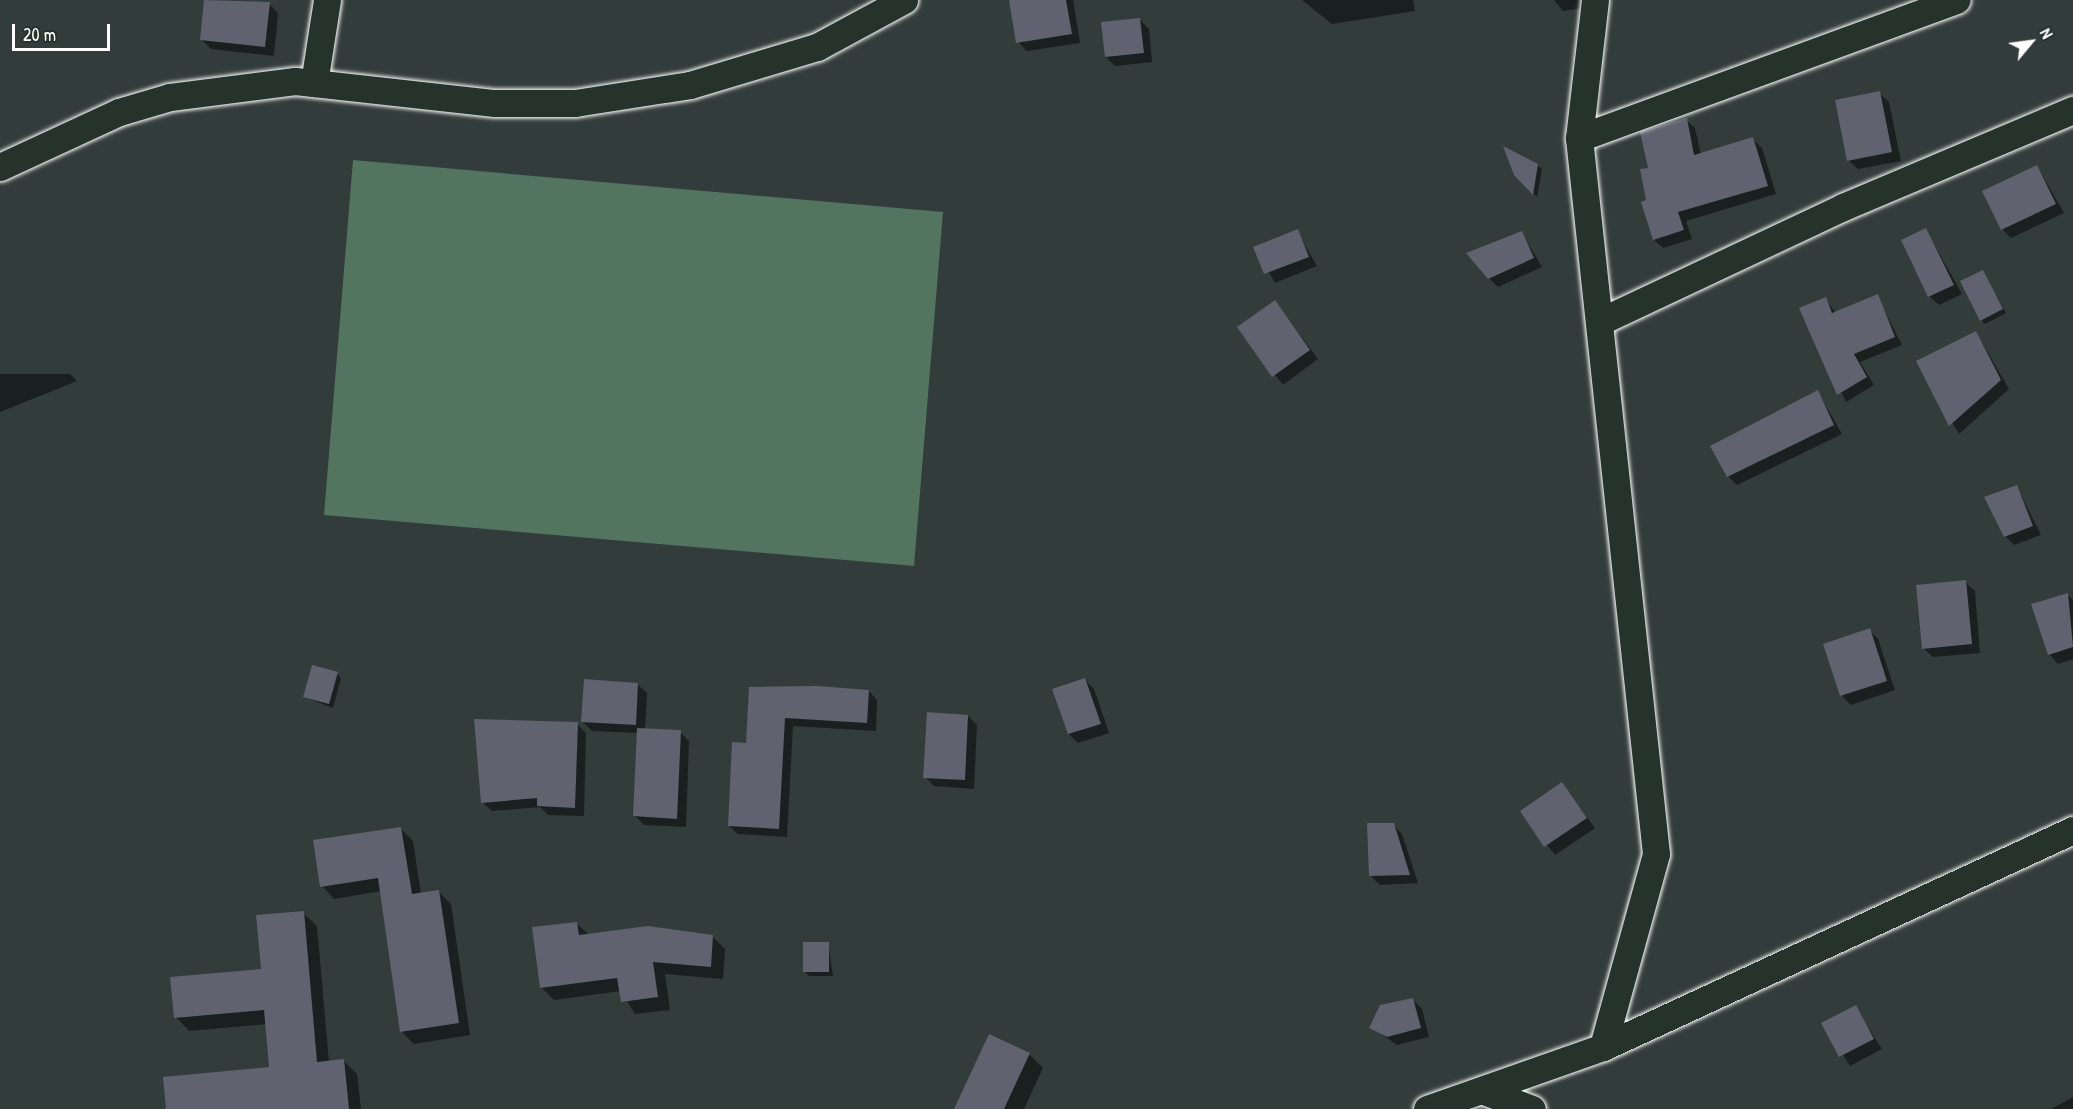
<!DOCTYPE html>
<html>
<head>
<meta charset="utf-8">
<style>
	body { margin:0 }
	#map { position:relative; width:2073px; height:1109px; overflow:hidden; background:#323c3a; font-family:"Patrick Hand",sans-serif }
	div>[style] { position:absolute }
	.green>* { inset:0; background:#53745f }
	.shadow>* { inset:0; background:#0007 }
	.building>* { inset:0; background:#60626f }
	.roads { filter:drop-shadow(0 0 2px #fff) drop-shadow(0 0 2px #fff) }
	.minor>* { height:27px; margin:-13.5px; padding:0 13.5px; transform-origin:13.5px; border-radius:13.5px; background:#26332d }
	span { translate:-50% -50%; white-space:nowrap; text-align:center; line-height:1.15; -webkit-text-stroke:4.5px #26332d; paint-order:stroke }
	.north { position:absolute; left:2001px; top:12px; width:60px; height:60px; -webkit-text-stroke:4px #26332d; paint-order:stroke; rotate:61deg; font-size:16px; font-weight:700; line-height:24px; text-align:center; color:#fff }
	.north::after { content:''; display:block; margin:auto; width:21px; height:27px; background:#fff; clip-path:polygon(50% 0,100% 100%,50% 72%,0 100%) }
	.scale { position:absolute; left:12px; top:24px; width:98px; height:27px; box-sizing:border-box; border:3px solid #fff; border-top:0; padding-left:8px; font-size:18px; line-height:21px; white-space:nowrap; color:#fff; -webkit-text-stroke:4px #26332d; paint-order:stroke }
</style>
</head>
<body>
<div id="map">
	<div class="green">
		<div style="clip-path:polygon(353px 160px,943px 212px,914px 566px,324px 515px)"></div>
	</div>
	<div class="shadow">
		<div style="clip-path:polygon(206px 0,269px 4px,278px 13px,274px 56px,211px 49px,202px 40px)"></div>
		<div style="clip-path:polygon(1011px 0,1073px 0,1080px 43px,1027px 51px,1018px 42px)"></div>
		<div style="clip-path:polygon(1302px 0,1413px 0,1415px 11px,1332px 24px)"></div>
		<div style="clip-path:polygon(1596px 0,1589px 7px,1563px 11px,1554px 0)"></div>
		<div style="clip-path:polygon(1139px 19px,1149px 29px,1152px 62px,1115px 66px,1106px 57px)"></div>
		<div style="clip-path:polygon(1879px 93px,1889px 102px,1901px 161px,1858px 169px,1848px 160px)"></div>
		<div style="clip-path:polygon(1686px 120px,1695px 128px,1701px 155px,1753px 139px,1762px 148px,1776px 194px,1686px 221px,1692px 239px,1663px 248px,1654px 240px,1648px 201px,1650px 169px)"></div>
		<div style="clip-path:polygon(1537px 165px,1542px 169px,1537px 197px,1516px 175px)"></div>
		<div style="clip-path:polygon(2037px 166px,2064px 213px,2011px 238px,2002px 229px)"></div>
		<div style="clip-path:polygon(1926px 230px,1962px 294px,1939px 305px,1929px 296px)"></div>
		<div style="clip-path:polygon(1297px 231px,1317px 266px,1275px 283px,1255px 248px)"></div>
		<div style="clip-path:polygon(1522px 233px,1542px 267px,1498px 287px,1489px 278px)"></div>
		<div style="clip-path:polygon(1982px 272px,2006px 313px,1985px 324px,1981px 320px)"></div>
		<div style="clip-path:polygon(1877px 296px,1902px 345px,1860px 362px,1874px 385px,1846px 402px,1801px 309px,1825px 299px,1836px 313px)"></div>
		<div style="clip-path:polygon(1275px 302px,1318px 359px,1283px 385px,1239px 327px)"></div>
		<div style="clip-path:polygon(1976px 332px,2009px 389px,1959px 434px,1918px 361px)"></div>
		<div style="clip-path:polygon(0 374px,70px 374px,77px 381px,0 412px)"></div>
		<div style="clip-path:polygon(1818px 392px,1842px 434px,1737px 485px,1728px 476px)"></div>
		<div style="clip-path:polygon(2017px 487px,2041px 535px,2014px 545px,2005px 536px)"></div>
		<div style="clip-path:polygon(1965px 582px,1975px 591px,1980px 653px,1933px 657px,1923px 648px)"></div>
		<div style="clip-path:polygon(2067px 594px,2073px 600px,2073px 659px,2058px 664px,2049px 654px)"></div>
		<div style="clip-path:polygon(1869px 630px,1878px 639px,1895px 690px,1851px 705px,1841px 695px)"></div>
		<div style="clip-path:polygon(337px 673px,341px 678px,333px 708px,305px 697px)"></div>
		<div style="clip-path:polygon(1085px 680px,1094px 689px,1109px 733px,1078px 743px,1069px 734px)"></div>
		<div style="clip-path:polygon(637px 684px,647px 693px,645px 730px,680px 732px,689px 741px,686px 827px,644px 825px,635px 816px,639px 733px,592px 731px,583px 722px)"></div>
		<div style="clip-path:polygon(751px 688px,869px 691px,877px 700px,876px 731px,793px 726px,787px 837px,738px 834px,729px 826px,747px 744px)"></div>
		<div style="clip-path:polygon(968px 716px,977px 725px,974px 789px,934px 786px,925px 777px)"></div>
		<div style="clip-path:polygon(577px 724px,586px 733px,584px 816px,548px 815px,540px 807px,492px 811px,482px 802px)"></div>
		<div style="clip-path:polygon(1562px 784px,1595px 828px,1555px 855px,1522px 812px)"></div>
		<div style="clip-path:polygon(1393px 824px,1402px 834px,1418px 883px,1380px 885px,1370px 875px)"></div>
		<div style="clip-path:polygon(401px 829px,413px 841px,421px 894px,439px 892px,451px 904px,470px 1035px,414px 1044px,401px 1031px,381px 891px,334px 899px,322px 886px)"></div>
		<div style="clip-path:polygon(303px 913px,317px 926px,329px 1062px,344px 1061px,357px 1074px,361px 1109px,168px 1109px,271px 1068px,267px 1024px,189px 1031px,176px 1017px,262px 970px)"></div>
		<div style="clip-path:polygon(576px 923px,589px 935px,712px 936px,725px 949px,723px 979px,665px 974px,670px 1010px,635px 1014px,621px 991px,554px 1000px,541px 987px)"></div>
		<div style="clip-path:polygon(828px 943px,833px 976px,809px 976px,805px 972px)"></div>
		<div style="clip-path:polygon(1412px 999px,1422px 1009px,1429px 1037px,1397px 1045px,1371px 1027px)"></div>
		<div style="clip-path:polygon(1855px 1007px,1882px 1049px,1850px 1066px,1823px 1024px)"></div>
		<div style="clip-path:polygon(1029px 1054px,1043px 1068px,1024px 1109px,956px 1109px)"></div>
		<div style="clip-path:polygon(2073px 1097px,2073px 1109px,2051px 1109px)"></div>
	</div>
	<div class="building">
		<div style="clip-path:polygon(204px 0,270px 2px,265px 47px,200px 40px)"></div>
		<div style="clip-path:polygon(1009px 0,1066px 0,1072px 34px,1016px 43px)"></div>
		<div style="clip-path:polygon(1140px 18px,1144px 53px,1105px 57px,1101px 22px)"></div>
		<div style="clip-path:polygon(1880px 91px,1892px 152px,1847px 161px,1835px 100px)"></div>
		<div style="clip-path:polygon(1687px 118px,1694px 155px,1753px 137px,1768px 186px,1678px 212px,1684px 230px,1653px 240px,1641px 202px,1646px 200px,1640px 169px,1648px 168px,1640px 132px)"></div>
		<div style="clip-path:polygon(1503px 146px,1538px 164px,1533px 195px,1514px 175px)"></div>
		<div style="clip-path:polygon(2037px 165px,2056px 204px,2001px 230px,1982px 191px)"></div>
		<div style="clip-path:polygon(1926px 228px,1954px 285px,1928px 297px,1901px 240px)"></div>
		<div style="clip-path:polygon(1298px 229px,1309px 257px,1264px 274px,1253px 247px)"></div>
		<div style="clip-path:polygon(1522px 231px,1534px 258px,1488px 279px,1466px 253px)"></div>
		<div style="clip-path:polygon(1983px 270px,2003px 309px,1980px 321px,1960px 281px)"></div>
		<div style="clip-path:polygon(1878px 294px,1895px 337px,1854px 354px,1867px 377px,1837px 395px,1799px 308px,1826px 297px,1832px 313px)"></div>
		<div style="clip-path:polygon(1275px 300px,1310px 350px,1272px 377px,1237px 327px)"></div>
		<div style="clip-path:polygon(1976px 331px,2001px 380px,1949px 426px,1916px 361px)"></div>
		<div style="clip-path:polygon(1818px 390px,1834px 425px,1727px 477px,1710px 446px)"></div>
		<div style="clip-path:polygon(2017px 485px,2033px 526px,2004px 537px,1984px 497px)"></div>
		<div style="clip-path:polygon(1966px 580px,1972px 644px,1922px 649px,1916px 585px)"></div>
		<div style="clip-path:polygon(2068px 593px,2073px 647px,2048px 655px,2031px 604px)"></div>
		<div style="clip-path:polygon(1870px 628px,1887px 681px,1840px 696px,1823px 644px)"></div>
		<div style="clip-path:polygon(312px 665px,338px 672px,329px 704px,303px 697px)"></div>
		<div style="clip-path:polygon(1085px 678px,1101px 724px,1068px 734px,1052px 689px)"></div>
		<div style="clip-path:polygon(584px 679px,638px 683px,636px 725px,581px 722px)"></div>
		<div style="clip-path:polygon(817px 686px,869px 690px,867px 723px,785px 718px,779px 829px,728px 826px,732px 742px,746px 743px,749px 687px)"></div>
		<div style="clip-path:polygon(927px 712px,968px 715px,965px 780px,923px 778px)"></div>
		<div style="clip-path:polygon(474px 719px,578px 722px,575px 808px,537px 806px,537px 798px,481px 803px)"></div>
		<div style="clip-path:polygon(637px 728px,681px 730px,677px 819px,633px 816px)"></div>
		<div style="clip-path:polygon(1562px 782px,1587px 818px,1544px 847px,1520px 811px)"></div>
		<div style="clip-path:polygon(1367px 823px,1394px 823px,1410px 875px,1369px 876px)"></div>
		<div style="clip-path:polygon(401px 827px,412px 894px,439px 890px,459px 1023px,400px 1032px,378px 878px,320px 887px,313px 840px)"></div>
		<div style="clip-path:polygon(304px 911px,317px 1062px,344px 1059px,349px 1109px,166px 1109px,163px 1077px,269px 1067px,264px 1010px,174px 1018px,170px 977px,261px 969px,256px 915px)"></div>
		<div style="clip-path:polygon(577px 922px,579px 935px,648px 926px,713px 935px,711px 967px,653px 962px,658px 997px,621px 1002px,617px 978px,540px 988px,532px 927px)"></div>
		<div style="clip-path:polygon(803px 942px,829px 942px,829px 972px,803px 972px)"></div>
		<div style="clip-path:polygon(1413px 998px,1421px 1028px,1387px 1037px,1369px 1028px,1380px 1005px)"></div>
		<div style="clip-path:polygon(1856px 1005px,1874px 1039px,1839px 1057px,1821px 1023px)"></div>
		<div style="clip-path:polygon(989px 1034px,1030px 1053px,1004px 1109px,954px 1109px)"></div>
	</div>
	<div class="roads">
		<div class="minor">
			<div style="left:1595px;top:0;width:139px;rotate:96.6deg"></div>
			<div style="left:1579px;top:138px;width:720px;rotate:83.86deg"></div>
			<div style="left:1656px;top:854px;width:200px;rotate:105.4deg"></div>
			<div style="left:314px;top:83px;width:84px;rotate:-81.1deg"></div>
			<div style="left:1579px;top:138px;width:402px;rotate:-20.1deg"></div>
			<div style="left:0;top:167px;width:131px;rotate:-24.8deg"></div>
			<div style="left:119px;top:112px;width:53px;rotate:-16.4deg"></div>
			<div style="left:170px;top:97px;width:126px;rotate:-7.3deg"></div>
			<div style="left:295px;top:81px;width:201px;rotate:6.3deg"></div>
			<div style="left:495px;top:103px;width:80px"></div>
			<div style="left:575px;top:103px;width:116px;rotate:-8.9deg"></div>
			<div style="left:690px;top:85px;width:133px;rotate:-16.7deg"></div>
			<div style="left:817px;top:47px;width:99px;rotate:-28.4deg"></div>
			<div style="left:1601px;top:321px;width:268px;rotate:-25.2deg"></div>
			<div style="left:1843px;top:207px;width:250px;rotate:-22.9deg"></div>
			<div style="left:1484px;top:1091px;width:51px;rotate:20.6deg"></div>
			<div style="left:1427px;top:1109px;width:187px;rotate:-19.4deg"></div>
			<div style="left:1603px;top:1047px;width:518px;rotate:-24.78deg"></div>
		</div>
	</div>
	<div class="north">N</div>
	<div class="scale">20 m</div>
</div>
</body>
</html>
